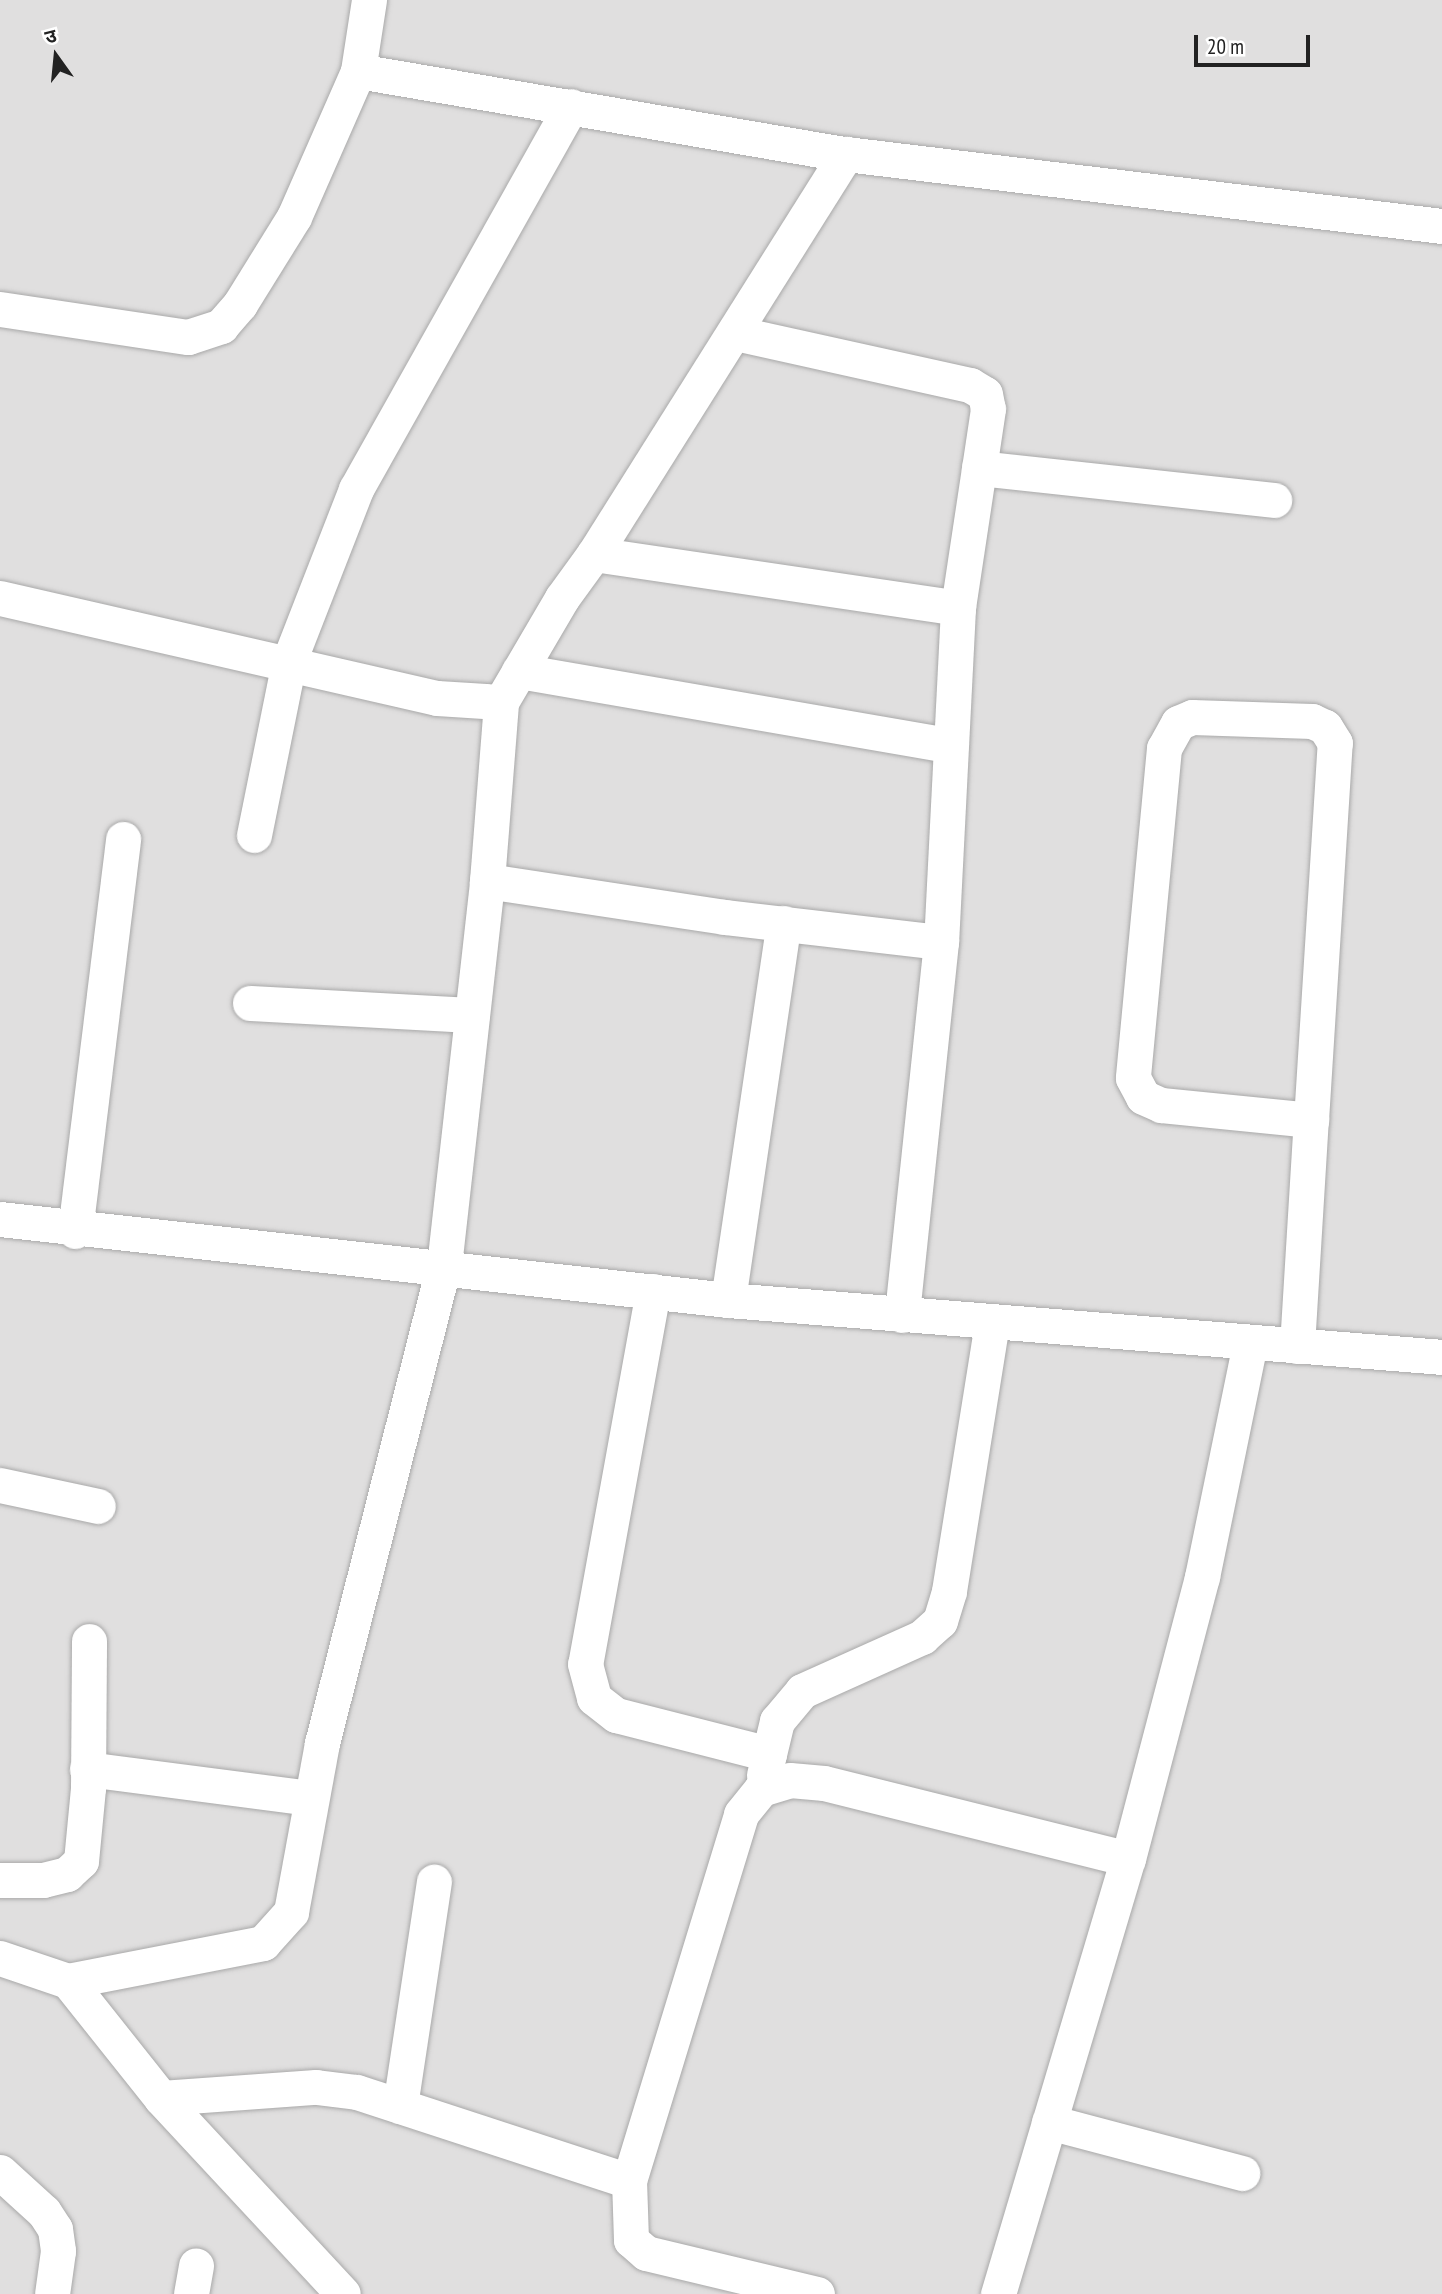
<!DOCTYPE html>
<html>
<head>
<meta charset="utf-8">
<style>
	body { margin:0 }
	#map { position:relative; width:1442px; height:2294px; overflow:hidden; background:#f2efe9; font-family:"PT Sans Narrow","Noto Sans Devanagari",sans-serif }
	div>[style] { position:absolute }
	.residential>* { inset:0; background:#e0dfdf }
	.roads { filter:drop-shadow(0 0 2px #a9a9a9) drop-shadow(0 0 2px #a9a9a9) }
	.minor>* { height:35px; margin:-17.5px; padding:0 17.5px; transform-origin:17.5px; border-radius:17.5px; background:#fff }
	span { translate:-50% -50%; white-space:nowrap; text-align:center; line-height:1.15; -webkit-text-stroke:5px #fff; paint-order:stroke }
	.north { position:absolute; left:21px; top:21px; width:70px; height:70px; -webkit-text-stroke:5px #fff; paint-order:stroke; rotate:345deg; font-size:19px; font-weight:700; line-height:28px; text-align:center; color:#222 }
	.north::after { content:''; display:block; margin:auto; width:24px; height:32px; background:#222; clip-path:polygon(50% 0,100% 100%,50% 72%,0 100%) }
	.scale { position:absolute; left:1194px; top:35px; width:116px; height:32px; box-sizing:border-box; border:4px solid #222; border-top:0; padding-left:9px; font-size:21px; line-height:24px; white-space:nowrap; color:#222; -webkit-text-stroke:5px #fff; paint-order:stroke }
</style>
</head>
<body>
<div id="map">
	<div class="residential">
		<div style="clip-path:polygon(0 0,1442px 0,1442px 2294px,0 2294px)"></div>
	</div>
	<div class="roads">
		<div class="minor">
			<div style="left:358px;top:71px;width:495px;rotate:9.7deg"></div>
			<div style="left:846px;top:154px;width:600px;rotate:6.89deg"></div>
			<div style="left:0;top:309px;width:190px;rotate:8.5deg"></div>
			<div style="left:188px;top:337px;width:35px;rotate:-18deg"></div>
			<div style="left:221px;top:326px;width:29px;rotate:-49deg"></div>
			<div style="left:240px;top:304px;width:102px;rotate:-58.2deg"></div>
			<div style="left:294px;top:217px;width:159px;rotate:-66.3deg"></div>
			<div style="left:358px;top:71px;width:72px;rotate:-81.2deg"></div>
			<div style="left:735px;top:333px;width:241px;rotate:12.5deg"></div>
			<div style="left:970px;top:385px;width:17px;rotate:31deg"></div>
			<div style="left:985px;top:394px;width:15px;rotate:79deg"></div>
			<div style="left:988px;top:409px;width:201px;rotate:98.6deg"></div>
			<div style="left:958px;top:608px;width:334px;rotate:92.9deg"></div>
			<div style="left:941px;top:942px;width:375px;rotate:96deg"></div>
			<div style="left:979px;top:468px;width:297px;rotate:6.2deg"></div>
			<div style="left:594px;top:554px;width:368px;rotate:8.4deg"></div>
			<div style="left:0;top:598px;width:448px;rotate:12.9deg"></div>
			<div style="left:437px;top:698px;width:64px;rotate:3.6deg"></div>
			<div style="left:519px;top:671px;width:438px;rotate:9.8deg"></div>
			<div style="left:254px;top:835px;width:177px;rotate:-78.6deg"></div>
			<div style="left:289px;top:661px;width:185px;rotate:-68.7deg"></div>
			<div style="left:356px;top:489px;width:439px;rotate:-60.7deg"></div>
			<div style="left:487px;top:881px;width:240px;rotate:8.6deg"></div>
			<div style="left:724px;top:917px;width:218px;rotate:6.6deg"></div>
			<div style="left:250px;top:1003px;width:222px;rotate:3.1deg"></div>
			<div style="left:0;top:1219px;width:732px;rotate:6.35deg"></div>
			<div style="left:728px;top:1300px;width:716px;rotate:4.56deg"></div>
			<div style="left:75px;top:1231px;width:395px;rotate:-83deg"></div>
			<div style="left:653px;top:1291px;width:379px;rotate:100.3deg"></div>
			<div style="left:585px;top:1664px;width:35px;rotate:75deg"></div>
			<div style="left:594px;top:1698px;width:28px;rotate:38deg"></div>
			<div style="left:616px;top:1715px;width:158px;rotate:14.3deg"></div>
			<div style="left:728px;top:1300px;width:381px;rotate:-81.6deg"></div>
			<div style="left:1297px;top:1346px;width:226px;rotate:-86.5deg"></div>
			<div style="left:1311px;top:1120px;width:378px;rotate:-86.4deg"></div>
			<div style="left:1335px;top:743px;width:19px;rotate:-122deg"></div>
			<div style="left:1325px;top:727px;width:14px;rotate:-155deg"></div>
			<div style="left:1312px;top:721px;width:120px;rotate:-178.1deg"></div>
			<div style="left:1192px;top:717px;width:15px;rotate:157deg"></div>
			<div style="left:1178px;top:723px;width:29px;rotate:119deg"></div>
			<div style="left:1164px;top:748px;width:331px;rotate:95.4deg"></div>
			<div style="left:1133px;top:1078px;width:21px;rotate:62deg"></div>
			<div style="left:1143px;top:1097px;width:20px;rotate:24deg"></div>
			<div style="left:1161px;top:1105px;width:151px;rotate:5.7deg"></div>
			<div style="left:0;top:1485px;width:100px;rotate:12.1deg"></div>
			<div style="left:87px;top:1769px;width:224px;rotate:7.4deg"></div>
			<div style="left:764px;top:1775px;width:56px;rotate:-76.5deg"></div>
			<div style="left:777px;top:1721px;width:39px;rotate:-50deg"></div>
			<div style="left:802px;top:1691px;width:132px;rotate:-24.2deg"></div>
			<div style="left:922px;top:1637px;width:24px;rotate:-42deg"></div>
			<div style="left:940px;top:1621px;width:31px;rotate:-73deg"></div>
			<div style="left:949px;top:1591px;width:272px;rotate:-80.9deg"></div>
			<div style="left:0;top:1880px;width:43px"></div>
			<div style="left:43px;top:1880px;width:25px;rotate:-14deg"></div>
			<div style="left:67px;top:1874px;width:19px;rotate:-43deg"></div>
			<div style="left:81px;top:1861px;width:73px;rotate:-84.5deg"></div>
			<div style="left:88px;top:1788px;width:147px;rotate:-89.6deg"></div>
			<div style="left:0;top:1958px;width:72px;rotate:18.7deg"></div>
			<div style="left:68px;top:1981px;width:199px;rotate:-11deg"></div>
			<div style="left:263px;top:1943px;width:42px;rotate:-47.9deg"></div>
			<div style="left:291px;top:1912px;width:172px;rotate:-79.6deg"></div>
			<div style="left:322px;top:1743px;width:492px;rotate:-75.7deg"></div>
			<div style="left:444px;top:1266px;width:387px;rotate:-83.6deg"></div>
			<div style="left:487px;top:881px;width:180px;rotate:-85.5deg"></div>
			<div style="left:501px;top:702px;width:121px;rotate:-59.6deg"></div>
			<div style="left:562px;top:598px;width:54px;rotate:-54deg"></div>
			<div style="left:594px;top:554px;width:473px;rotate:-57.8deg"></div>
			<div style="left:68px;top:1981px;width:149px;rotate:51.5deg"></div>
			<div style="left:161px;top:2098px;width:267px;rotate:47.1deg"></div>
			<div style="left:161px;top:2098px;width:155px;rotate:-4.1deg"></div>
			<div style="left:316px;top:2087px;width:41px;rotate:7deg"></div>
			<div style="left:357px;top:2092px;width:286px;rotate:18.1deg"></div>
			<div style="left:400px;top:2106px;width:227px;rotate:-81.4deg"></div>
			<div style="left:1049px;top:2122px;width:200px;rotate:14.8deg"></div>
			<div style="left:0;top:2172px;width:59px;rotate:42.3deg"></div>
			<div style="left:44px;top:2212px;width:20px;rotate:57deg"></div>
			<div style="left:55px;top:2229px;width:22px;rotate:82deg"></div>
			<div style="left:58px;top:2251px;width:43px;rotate:97.9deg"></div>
			<div style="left:191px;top:2294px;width:29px;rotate:-80deg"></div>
			<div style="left:817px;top:2294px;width:176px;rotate:-166.5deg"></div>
			<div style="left:646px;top:2253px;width:20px;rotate:-139deg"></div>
			<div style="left:631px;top:2240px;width:59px;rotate:-91.9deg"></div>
			<div style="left:629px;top:2181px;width:384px;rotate:-73deg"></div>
			<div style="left:741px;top:1814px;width:32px;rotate:-51deg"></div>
			<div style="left:761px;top:1789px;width:30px;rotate:-17deg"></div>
			<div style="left:790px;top:1780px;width:34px;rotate:5deg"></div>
			<div style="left:824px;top:1783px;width:313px;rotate:14deg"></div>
			<div style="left:998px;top:2294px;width:454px;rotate:-73.4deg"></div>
			<div style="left:1128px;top:1859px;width:292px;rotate:-75.3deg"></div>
			<div style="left:1202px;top:1577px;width:238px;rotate:-78.4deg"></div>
		</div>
	</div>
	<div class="north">उ</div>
	<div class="scale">20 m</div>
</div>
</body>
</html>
